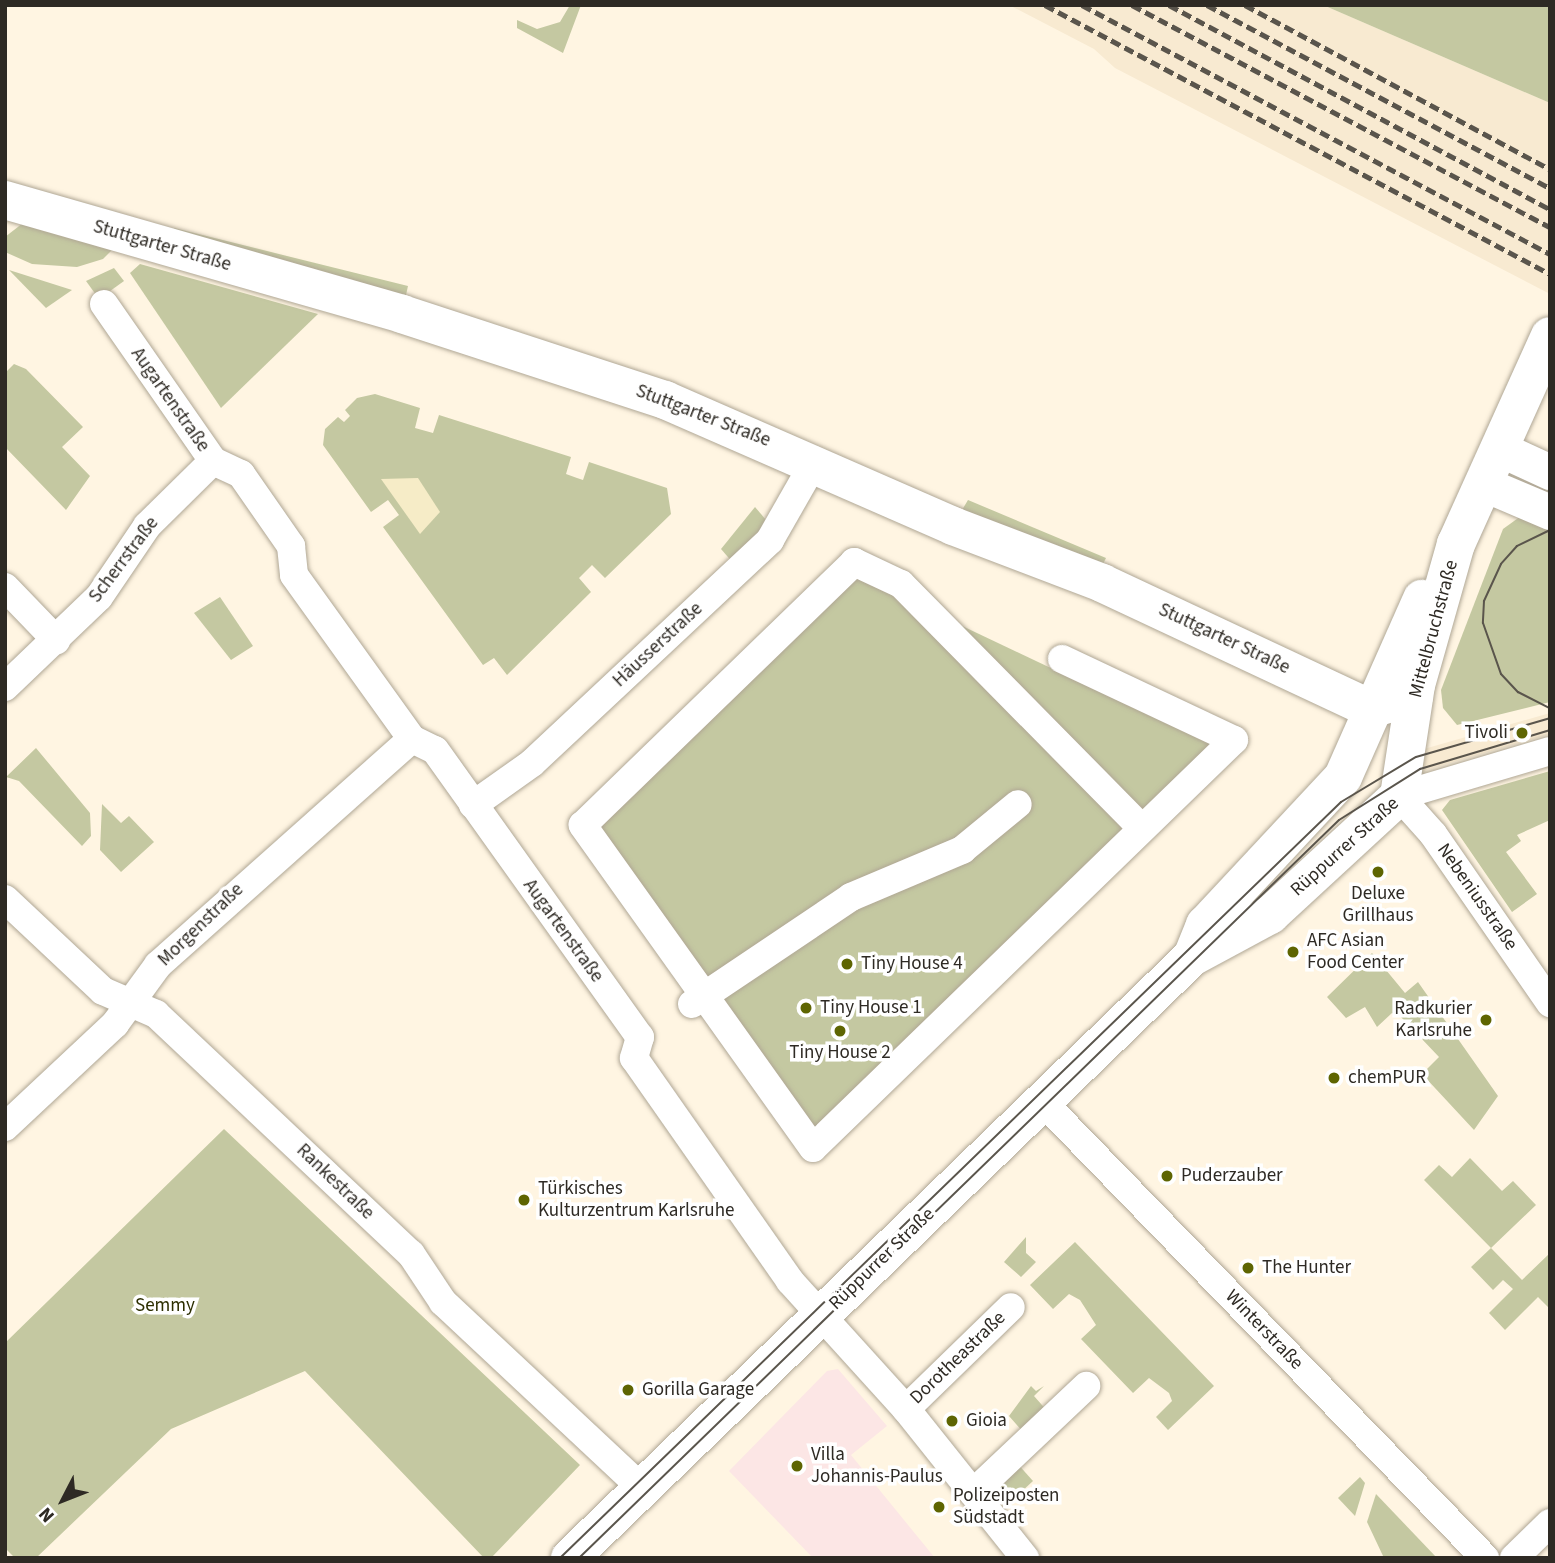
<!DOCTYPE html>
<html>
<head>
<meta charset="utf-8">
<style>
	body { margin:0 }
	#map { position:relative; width:1555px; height:1563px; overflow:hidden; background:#fff5e2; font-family:"Source Sans 3",sans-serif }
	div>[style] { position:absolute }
	.built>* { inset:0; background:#f8ead1 }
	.education>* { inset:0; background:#fce6e5 }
	.green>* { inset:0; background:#c4c8a1 }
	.sand>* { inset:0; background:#f6ecc7 }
	.roads { filter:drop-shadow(0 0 2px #b0a795) drop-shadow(0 0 2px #b0a795) }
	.minor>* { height:28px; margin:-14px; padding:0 14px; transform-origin:14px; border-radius:14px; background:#fff }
	.tertiary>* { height:35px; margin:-17.5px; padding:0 17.5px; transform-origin:17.5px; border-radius:17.5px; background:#fff }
	.secondary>* { height:38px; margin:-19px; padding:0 19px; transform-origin:19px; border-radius:19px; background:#fff }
	.tram>* { height:2px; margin:-1px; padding:0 1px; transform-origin:1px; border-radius:1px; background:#5a554c }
	.rail>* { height:5px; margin-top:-2.5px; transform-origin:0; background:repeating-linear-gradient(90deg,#5a554c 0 10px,transparent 0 15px) }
	.dots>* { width:19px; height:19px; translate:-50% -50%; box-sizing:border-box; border:4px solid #fff; border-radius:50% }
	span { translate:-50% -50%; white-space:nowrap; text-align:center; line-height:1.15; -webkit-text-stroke:7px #fff; paint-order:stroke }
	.street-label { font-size:19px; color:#2e2a24 }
	.poi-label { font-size:19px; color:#2e2a24 }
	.right { translate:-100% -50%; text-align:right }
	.left { translate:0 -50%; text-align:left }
	.park-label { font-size:19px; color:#2c2e00 }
	.frame { position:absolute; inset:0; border:7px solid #2e2a24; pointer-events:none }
	.north { position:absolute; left:28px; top:1465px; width:70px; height:70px; -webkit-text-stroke:5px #fff; paint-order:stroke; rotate:228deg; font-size:19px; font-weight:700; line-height:28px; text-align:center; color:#2e2a24 }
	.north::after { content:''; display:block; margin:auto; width:24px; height:32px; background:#2e2a24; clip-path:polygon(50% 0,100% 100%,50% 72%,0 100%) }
</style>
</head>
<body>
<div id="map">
	<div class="built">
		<div style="clip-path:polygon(1009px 5px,1323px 5px,1550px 103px,1550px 294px,1115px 68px,1094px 49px)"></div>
		<div style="clip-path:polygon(1550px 713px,1550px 734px,1419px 772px,1424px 749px)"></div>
	</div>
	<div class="education">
		<div style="clip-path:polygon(838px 1369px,887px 1426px,851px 1455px,935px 1558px,813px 1558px,729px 1471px,827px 1371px)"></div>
	</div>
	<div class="green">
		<div style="clip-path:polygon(570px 5px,581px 5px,563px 53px,517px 28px,517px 20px,537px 29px,560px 22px)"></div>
		<div style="clip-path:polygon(1323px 5px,1550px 5px,1550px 103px)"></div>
		<div style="clip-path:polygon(23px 223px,117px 245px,103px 259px,77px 267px,32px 264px,5px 252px,5px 237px)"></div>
		<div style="clip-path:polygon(174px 228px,408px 286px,404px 304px,172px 236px)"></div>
		<div style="clip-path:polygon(140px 264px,318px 314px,221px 408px,130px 273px)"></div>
		<div style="clip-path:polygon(114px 268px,124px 281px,99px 299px,86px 281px)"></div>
		<div style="clip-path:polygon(9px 270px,72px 290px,46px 308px)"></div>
		<div style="clip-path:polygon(14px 364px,26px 369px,83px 427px,62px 447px,90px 476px,66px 510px,5px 447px,5px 373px)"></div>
		<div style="clip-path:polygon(375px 394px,420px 408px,415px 428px,433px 433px,439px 415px,571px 457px,566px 474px,577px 478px,583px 480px,589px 462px,667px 488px,671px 514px,605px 578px,592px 565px,579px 578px,591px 592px,507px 675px,494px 658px,483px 665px,383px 527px,399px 515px,388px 500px,371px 512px,323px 445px,325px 429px,338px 417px,344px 422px,350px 416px,345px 410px,357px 398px)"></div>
		<div style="clip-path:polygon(968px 500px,1106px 558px,1103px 564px,959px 515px)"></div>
		<div style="clip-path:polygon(755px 507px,772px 527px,734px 564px,721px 549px)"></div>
		<div style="clip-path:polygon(1521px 516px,1550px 529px,1550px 702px,1457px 725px,1443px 708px,1441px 690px,1503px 529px)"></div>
		<div style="clip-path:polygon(859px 577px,1211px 744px,817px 1127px,808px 1127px,603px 842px,601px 820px,844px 582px)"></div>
		<div style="clip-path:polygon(220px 597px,253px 646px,231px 660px,194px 613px)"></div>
		<div style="clip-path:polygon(36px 748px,90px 813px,91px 836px,82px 846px,19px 781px,6px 777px)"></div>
		<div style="clip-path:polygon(1550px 771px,1550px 820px,1517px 835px,1521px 841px,1506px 852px,1537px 894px,1512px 912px,1442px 810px,1450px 800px)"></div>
		<div style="clip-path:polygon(102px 804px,121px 823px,129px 816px,154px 842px,121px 872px,100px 850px)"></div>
		<div style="clip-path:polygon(1372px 953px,1405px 993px,1418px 982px,1498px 1096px,1474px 1130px,1422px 1074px,1439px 1057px,1401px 1017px,1392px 1013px,1377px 1027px,1365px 1007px,1346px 1018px,1327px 997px)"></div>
		<div style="clip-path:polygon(224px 1129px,580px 1465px,491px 1558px,484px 1558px,305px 1371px,171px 1429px,36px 1558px,15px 1558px,5px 1548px,5px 1343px)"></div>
		<div style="clip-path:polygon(1470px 1158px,1502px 1191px,1513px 1181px,1536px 1205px,1491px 1248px,1522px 1280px,1550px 1253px,1550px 1309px,1538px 1297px,1505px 1330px,1489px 1313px,1513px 1289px,1503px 1280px,1493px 1290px,1471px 1267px,1491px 1248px,1424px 1180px,1439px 1165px,1452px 1177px)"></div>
		<div style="clip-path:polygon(1026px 1237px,1026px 1253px,1036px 1262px,1021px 1277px,1004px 1262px)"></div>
		<div style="clip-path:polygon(1075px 1242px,1214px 1386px,1168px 1430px,1156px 1417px,1172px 1401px,1169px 1393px,1149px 1378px,1133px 1393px,1081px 1339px,1096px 1325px,1080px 1300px,1069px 1294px,1053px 1309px,1030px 1285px)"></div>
		<div style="clip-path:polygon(1031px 1386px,1036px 1391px,1044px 1386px,1034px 1396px,1049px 1413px,1025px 1434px,1009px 1416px)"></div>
		<div style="clip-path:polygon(1016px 1462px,1033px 1481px,1005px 1507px,988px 1487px)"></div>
		<div style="clip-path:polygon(1360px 1477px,1365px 1483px,1355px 1516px,1338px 1498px)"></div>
		<div style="clip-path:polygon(1376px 1494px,1437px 1558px,1384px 1558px,1367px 1522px)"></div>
	</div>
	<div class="sand">
		<div style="clip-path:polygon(418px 478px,440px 512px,420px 534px,381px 479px)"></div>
	</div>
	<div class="roads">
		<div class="minor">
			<div style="left:104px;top:304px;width:191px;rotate:55.2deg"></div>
			<div style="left:213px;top:461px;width:31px;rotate:25deg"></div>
			<div style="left:241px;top:474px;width:88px;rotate:55.2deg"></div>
			<div style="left:291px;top:546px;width:29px;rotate:84deg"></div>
			<div style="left:294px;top:575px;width:202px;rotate:54.3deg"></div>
			<div style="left:412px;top:739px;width:25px;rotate:26deg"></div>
			<div style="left:435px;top:750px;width:353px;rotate:54.5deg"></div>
			<div style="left:640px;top:1037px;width:22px;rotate:106deg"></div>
			<div style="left:634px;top:1058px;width:272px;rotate:55deg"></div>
			<div style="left:790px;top:1281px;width:173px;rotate:47.8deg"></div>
			<div style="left:906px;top:1409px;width:191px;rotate:51.4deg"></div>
			<div style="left:5px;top:587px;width:74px;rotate:46.1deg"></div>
			<div style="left:1062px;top:659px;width:190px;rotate:25.2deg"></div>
			<div style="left:1234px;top:740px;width:586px;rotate:135.9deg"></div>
			<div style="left:813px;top:1148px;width:397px;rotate:-125.5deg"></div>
			<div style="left:583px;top:825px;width:378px;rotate:-44.1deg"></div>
			<div style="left:854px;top:562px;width:52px;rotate:25.1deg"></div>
			<div style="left:901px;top:584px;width:343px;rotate:45.4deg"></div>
			<div style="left:5px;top:687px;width:130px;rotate:-43.8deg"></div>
			<div style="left:99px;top:597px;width:86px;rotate:-55.9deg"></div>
			<div style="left:147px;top:526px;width:93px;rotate:-44.6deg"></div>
			<div style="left:1550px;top:751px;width:158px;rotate:163.4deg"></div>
			<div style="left:1399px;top:796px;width:51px;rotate:48.2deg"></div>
			<div style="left:1433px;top:834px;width:206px;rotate:55.3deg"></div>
			<div style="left:473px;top:805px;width:72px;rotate:-35.4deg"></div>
			<div style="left:532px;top:763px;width:326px;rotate:-43.1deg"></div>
			<div style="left:770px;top:540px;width:91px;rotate:-60.3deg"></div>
			<div style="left:5px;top:899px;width:134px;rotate:43.2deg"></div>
			<div style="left:103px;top:991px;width:58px;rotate:23.5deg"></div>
			<div style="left:156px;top:1014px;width:350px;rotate:43.3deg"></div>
			<div style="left:411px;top:1254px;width:58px;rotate:56.3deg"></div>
			<div style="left:443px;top:1302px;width:275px;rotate:43.1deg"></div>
			<div style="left:692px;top:1004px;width:192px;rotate:-33.9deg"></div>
			<div style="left:851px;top:897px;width:121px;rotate:-22.9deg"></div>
			<div style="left:962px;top:850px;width:72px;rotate:-39.4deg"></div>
			<div style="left:1043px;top:1102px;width:635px;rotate:45.89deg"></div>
			<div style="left:5px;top:1127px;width:151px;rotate:-43.1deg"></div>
			<div style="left:115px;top:1024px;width:73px;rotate:-53.9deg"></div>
			<div style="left:158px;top:965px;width:340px;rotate:-41.7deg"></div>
			<div style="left:906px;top:1409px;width:146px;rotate:-44.2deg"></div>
			<div style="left:973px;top:1493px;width:156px;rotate:-43.4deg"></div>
			<div style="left:1514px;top:1558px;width:50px;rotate:-44.2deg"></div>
		</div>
		<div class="tertiary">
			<div style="left:1500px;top:449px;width:55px;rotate:24.7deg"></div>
			<div style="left:1484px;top:484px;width:72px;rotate:23deg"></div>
		</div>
		<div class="secondary">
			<div style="left:5px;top:200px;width:413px;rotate:16deg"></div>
			<div style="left:402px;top:314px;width:277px;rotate:18.1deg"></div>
			<div style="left:665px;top:400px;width:314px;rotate:23.6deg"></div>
			<div style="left:953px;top:526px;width:160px;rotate:20.9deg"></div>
			<div style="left:1102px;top:583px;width:297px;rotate:25.1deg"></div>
			<div style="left:1371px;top:709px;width:45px;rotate:-16.8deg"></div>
			<div style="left:1192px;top:957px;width:35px;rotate:-68deg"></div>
			<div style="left:1205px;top:925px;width:202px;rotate:-47deg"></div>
			<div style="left:1343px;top:777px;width:195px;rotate:-66.1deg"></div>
			<div style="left:570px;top:1558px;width:865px;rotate:-44.02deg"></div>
			<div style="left:1192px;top:957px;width:89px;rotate:-28.3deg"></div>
			<div style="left:1270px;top:915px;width:176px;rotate:-42.7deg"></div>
			<div style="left:1399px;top:796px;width:112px;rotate:-81.3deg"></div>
			<div style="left:1416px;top:685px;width:147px;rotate:-74.2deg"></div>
			<div style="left:1456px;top:544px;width:228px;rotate:-65.7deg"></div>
		</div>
	</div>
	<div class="tram">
		<div style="left:1550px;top:530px;width:37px;rotate:154deg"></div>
		<div style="left:1517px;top:546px;width:24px;rotate:132deg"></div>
		<div style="left:1501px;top:564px;width:41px;rotate:114.7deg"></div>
		<div style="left:1484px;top:601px;width:22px;rotate:93deg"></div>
		<div style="left:1483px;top:623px;width:54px;rotate:70.6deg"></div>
		<div style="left:1501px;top:674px;width:25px;rotate:47deg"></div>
		<div style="left:1518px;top:692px;width:36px;rotate:27deg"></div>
		<div style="left:560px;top:1558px;width:1087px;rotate:-44.07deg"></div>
		<div style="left:1341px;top:802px;width:87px;rotate:-31deg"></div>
		<div style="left:1416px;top:757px;width:140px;rotate:-16.2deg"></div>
		<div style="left:579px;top:1558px;width:1059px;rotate:-44.16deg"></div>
		<div style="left:1339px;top:820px;width:96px;rotate:-32.2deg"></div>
		<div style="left:1420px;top:769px;width:136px;rotate:-16.7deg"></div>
	</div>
	<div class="rail">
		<div style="left:1045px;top:5px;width:572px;rotate:28.04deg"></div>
		<div style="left:1082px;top:5px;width:530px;rotate:28.02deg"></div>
		<div style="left:1132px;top:5px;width:473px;rotate:28deg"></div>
		<div style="left:1169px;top:5px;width:432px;rotate:28.2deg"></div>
		<div style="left:1207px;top:5px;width:389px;rotate:28.1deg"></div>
		<div style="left:1245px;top:5px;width:346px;rotate:28.3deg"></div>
	</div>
	<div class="dots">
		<div style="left:1522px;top:733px;background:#5e6502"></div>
		<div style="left:1378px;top:872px;background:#5e6502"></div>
		<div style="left:1293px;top:952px;background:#5e6502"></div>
		<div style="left:847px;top:964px;background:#5e6502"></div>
		<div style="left:806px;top:1008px;background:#5e6502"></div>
		<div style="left:1486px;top:1020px;background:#5e6502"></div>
		<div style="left:840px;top:1031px;background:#5e6502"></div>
		<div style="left:1334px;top:1078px;background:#5e6502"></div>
		<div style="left:1167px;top:1176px;background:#5e6502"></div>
		<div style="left:524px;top:1200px;background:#5e6502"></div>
		<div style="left:1248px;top:1268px;background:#5e6502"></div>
		<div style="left:628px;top:1390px;background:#5e6502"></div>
		<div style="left:952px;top:1421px;background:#5e6502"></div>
		<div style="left:797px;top:1466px;background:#5e6502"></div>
		<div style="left:939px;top:1507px;background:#5e6502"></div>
	</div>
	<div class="street-label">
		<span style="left:162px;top:246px;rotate:16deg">Stuttgarter Straße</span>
		<span style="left:170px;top:400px;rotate:55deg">Augartenstraße</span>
		<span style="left:703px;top:416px;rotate:21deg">Stuttgarter Straße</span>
		<span style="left:124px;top:560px;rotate:-53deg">Scherrstraße</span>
		<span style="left:1434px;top:629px;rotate:-75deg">Mittelbruchstraße</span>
		<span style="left:1224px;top:639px;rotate:25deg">Stuttgarter Straße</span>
		<span style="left:658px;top:645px;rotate:-43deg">Häusserstraße</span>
		<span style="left:1345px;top:847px;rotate:-42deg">Rüppurrer Straße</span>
		<span style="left:1477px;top:897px;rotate:55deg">Nebeniusstraße</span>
		<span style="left:201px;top:925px;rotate:-44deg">Morgenstraße</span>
		<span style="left:563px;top:931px;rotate:54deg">Augartenstraße</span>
		<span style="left:335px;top:1182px;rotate:44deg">Rankestraße</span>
		<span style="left:882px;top:1259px;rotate:-44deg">Rüppurrer Straße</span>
		<span style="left:1264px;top:1330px;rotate:46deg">Winterstraße</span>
		<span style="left:958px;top:1358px;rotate:-44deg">Dorotheastraße</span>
	</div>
	<div class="poi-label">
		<span class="right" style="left:1508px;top:733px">Tivoli</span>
		<span style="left:1378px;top:905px">Deluxe<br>Grillhaus</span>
		<span class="left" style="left:1307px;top:952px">AFC Asian<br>Food Center</span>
		<span class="left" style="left:861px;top:964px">Tiny House 4</span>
		<span class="left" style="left:820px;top:1008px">Tiny House 1</span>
		<span class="right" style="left:1472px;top:1020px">Radkurier<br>Karlsruhe</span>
		<span style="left:840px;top:1053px">Tiny House 2</span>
		<span class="left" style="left:1348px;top:1078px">chemPUR</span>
		<span class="left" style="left:1181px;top:1176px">Puderzauber</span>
		<span class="left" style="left:538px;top:1200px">Türkisches<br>Kulturzentrum Karlsruhe</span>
		<span class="left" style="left:1262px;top:1268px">The Hunter</span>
		<span class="left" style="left:642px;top:1390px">Gorilla Garage</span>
		<span class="left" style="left:966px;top:1421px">Gioia</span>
		<span class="left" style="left:811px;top:1466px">Villa<br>Johannis-Paulus</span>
		<span class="left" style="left:953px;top:1507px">Polizeiposten<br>Südstadt</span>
	</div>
	<div class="park-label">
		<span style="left:165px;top:1306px">Semmy</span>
	</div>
	<div class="frame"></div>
	<div class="north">N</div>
</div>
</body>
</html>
